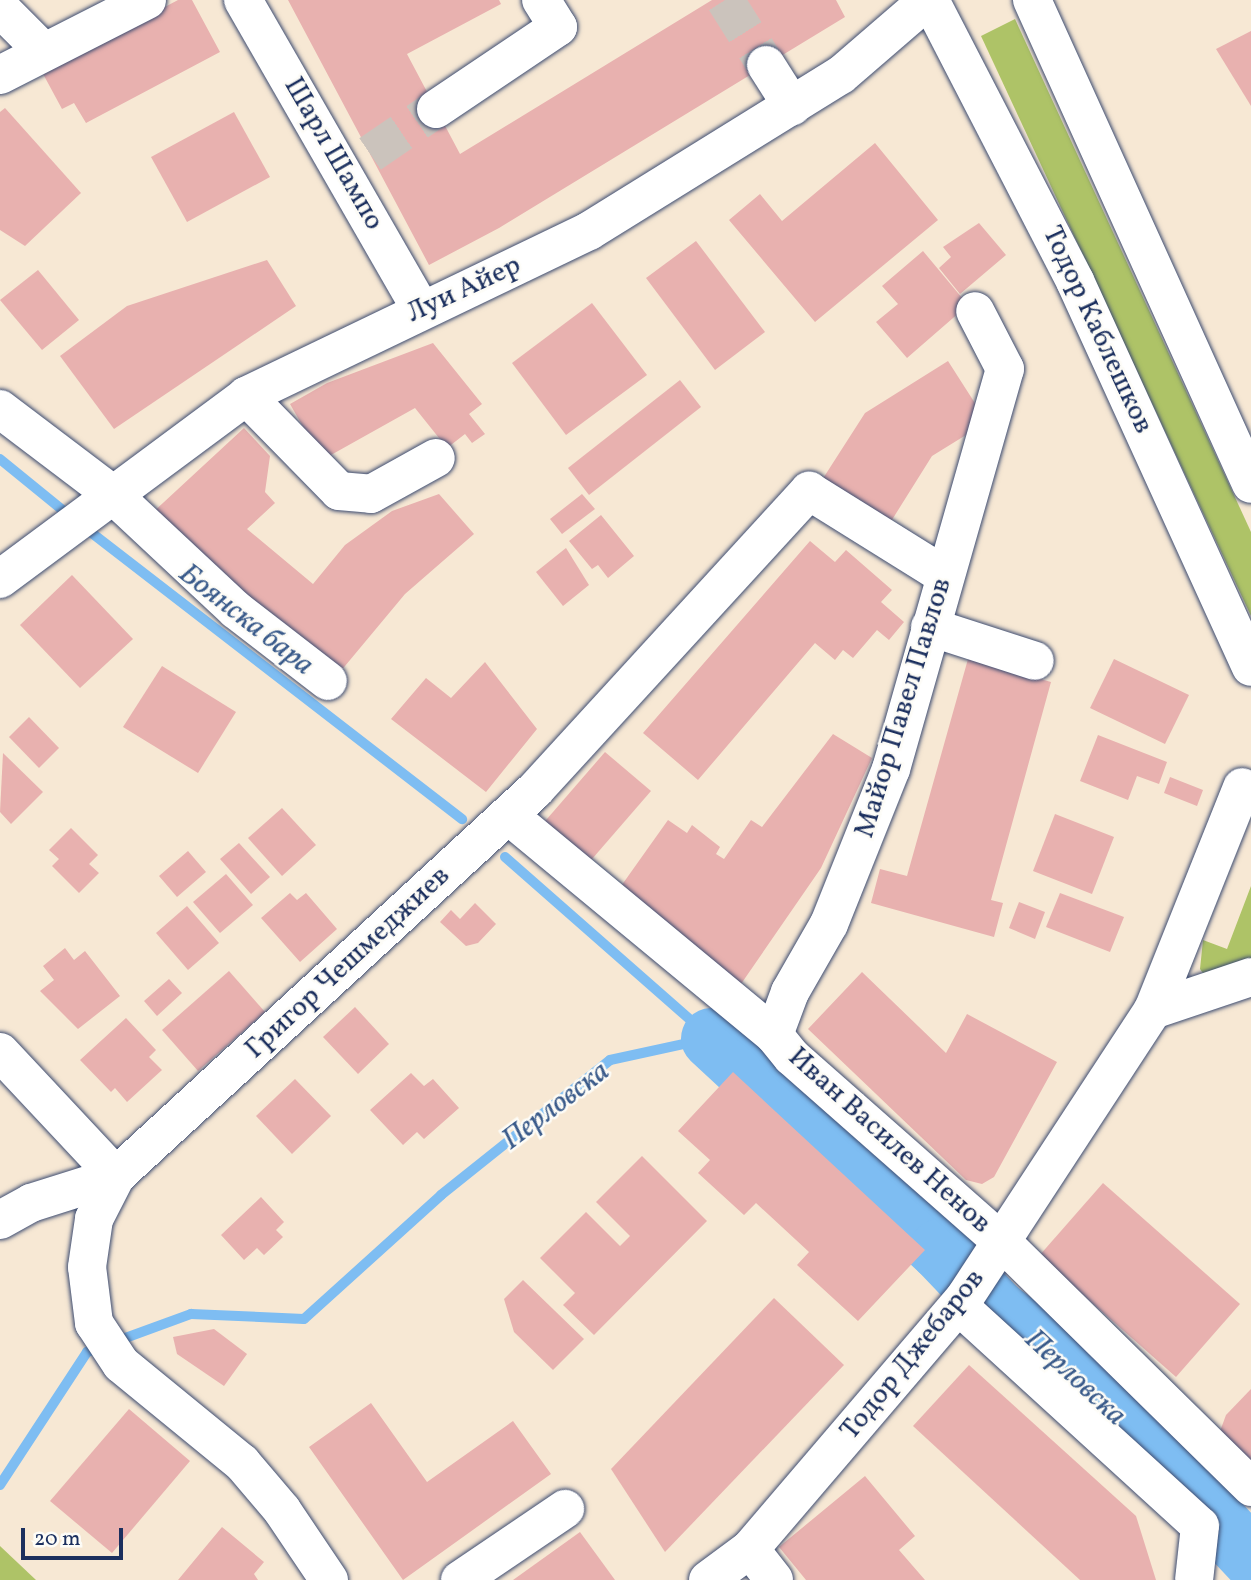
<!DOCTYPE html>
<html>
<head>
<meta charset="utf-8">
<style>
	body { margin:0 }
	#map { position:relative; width:1251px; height:1580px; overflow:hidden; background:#f7e8d4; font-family:Vollkorn,serif }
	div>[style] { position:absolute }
	.green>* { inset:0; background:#aec367 }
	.stream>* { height:10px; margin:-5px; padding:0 5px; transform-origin:5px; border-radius:5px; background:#7ebdf2 }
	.river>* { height:61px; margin:-30.5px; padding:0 30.5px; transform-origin:30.5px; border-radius:30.5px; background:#7ebdf2 }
	.building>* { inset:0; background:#e8b1af }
	.minor-tunnel>* { height:38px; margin-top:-19px; transform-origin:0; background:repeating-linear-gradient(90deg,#cbc3bc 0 38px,transparent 0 57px) }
	.roads { filter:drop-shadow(0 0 2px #3c4b70) drop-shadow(0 0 2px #3c4b70) }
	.minor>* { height:38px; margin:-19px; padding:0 19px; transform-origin:19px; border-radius:19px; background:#fff }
	.major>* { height:38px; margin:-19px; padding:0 19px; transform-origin:19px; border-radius:19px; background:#fff }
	span { translate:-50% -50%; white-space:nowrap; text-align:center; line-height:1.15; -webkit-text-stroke:5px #fdfcf7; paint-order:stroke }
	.street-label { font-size:28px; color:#1b2f5e }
	.water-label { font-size:30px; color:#395a8a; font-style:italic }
	.scale { position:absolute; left:21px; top:1528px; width:102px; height:32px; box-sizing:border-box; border:4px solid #1b2f5e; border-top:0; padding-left:9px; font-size:21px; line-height:24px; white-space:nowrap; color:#1b2f5e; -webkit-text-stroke:5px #fdfcf7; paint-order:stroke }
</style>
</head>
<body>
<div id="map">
	<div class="green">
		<div style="clip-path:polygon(1015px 19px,1251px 532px,1251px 616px,981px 36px)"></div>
		<div style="clip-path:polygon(1251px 886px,1251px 969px,1207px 979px,1200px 969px,1203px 940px,1227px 949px)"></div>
		<div style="clip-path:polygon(0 1546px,36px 1580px,0 1580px)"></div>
	</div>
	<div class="stream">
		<div style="left:0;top:459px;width:92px;rotate:39.2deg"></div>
		<div style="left:84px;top:527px;width:478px;rotate:37.7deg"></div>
		<div style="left:505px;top:857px;width:274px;rotate:41.3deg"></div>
		<div style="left:0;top:1485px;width:159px;rotate:-56.8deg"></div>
		<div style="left:87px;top:1352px;width:111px;rotate:-20.1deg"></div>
		<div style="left:191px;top:1314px;width:113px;rotate:2.5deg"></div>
		<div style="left:304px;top:1319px;width:185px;rotate:-42.1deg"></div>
		<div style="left:441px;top:1195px;width:216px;rotate:-38.6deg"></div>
		<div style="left:610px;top:1060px;width:103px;rotate:-12.3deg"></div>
	</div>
	<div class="river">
		<div style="left:711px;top:1038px;width:311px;rotate:42.8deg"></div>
		<div style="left:939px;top:1249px;width:84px;rotate:46.4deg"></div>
		<div style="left:997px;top:1310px;width:89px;rotate:36.7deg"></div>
		<div style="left:1068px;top:1363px;width:267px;rotate:46.7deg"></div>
	</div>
	<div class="building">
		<div style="clip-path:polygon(178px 0,192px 0,220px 52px,86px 123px,74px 103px,62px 109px,42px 72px)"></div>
		<div style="clip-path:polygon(288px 0,499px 0,501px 4px,407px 54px,460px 154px,712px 0,836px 0,845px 17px,499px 228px,429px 265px)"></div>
		<div style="clip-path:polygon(1251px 31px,1251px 106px,1216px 49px)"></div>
		<div style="clip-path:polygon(5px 108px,81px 193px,25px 246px,0 230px,0 112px)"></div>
		<div style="clip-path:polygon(234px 112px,270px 177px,187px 222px,151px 157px)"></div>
		<div style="clip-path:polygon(875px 143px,938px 220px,815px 322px,729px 220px,760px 194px,782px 221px)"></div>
		<div style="clip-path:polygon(979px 223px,1006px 255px,960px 294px,939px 268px,951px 257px,943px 247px)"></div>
		<div style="clip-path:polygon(696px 241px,765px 332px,715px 370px,646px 278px)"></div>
		<div style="clip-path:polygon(923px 251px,968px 305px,907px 358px,876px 322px,898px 304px,882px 286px)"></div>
		<div style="clip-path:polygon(267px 260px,296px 306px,114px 429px,60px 356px,127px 306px)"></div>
		<div style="clip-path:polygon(38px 270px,79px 320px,42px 350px,0 300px)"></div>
		<div style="clip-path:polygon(592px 303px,647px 375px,566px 435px,512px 363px)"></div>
		<div style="clip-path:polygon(433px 343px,482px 404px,469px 414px,485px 434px,472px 443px,465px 434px,447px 448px,415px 408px,322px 460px,290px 404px,327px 383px)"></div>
		<div style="clip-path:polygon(948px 361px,987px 422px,932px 456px,890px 523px,822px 480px,865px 413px)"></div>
		<div style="clip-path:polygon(680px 380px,701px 407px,589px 495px,568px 468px)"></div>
		<div style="clip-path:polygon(244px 428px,270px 456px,265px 492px,275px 503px,247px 529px,313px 584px,345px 545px,392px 511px,439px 494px,474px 534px,405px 594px,340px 672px,150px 515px)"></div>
		<div style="clip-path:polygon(582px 494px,595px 509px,562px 534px,550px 519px)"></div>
		<div style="clip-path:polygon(601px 515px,634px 556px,608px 578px,598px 565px,592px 569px,569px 541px)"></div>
		<div style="clip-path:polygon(810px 541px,835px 562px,846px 550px,892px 590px,881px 602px,904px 622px,889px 640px,877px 630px,853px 658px,843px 650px,835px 660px,815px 643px,698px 780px,643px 733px)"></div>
		<div style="clip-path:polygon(566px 548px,589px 585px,563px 606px,536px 572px)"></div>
		<div style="clip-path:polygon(72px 575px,133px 639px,80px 688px,20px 625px)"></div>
		<div style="clip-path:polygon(968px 659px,1051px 682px,991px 900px,1003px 903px,994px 937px,871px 903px,880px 869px,907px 876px)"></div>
		<div style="clip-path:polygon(1114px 659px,1189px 695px,1165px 744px,1090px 708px)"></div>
		<div style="clip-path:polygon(485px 662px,537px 729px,486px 792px,391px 719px,426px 678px,451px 698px)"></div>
		<div style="clip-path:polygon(162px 666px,236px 712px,198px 773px,123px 727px)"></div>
		<div style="clip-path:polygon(29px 717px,59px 748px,39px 768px,9px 737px)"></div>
		<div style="clip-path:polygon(833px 734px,872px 758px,821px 868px,741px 984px,614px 896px,668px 820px,687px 833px,692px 825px,720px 847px,716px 854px,724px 859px,751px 820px,762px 827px)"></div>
		<div style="clip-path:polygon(1098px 735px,1167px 762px,1159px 784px,1137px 776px,1128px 800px,1080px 781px)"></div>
		<div style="clip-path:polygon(605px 752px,651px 791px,586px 866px,540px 827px)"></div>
		<div style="clip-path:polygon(3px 753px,43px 792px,11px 824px,0 812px)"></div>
		<div style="clip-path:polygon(1170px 777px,1203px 790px,1197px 806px,1164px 793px)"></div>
		<div style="clip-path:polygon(282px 808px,316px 845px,282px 876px,248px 838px)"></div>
		<div style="clip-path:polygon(1055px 814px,1114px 837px,1092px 894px,1033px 871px)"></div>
		<div style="clip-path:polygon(71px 828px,98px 855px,89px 864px,99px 873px,79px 893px,52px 866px,59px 859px,49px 850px)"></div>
		<div style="clip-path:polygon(239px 843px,270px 877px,251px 894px,220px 859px)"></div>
		<div style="clip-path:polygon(188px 851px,206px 872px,177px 897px,159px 876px)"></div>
		<div style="clip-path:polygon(226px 874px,253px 905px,220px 933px,193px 902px)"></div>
		<div style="clip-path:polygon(290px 893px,297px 900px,306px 893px,337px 929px,300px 962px,261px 918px)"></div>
		<div style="clip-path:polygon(1060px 893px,1124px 917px,1110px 952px,1046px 927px)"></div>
		<div style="clip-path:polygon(1019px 902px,1045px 912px,1035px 939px,1009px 928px)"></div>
		<div style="clip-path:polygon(475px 903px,496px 924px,478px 943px,466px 946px,440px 922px,451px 910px,460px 919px)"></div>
		<div style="clip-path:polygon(187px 906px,219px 943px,188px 970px,156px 933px)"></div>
		<div style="clip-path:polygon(65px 948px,74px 960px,85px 951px,120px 996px,78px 1029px,40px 991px,54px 980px,43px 966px)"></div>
		<div style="clip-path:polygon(229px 971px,265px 1012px,198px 1071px,162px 1030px)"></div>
		<div style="clip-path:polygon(862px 972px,946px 1053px,967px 1014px,1057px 1062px,994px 1177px,982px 1184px,966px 1180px,808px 1029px)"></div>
		<div style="clip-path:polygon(169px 979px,182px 993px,157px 1016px,144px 1001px)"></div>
		<div style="clip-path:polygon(355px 1007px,389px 1044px,358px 1074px,323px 1037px)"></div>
		<div style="clip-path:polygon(126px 1018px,156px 1050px,149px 1057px,162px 1070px,127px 1102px,115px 1088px,111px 1092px,80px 1060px)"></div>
		<div style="clip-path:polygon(733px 1072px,925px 1250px,858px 1321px,797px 1265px,809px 1252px,756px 1203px,744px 1215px,698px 1173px,710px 1160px,678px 1131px)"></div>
		<div style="clip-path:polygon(411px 1073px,424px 1086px,433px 1079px,459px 1108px,424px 1139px,417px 1132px,403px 1145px,370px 1110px)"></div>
		<div style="clip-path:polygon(295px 1079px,331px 1116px,292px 1154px,256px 1116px)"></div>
		<div style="clip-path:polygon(642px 1156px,707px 1221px,594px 1335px,563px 1305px,575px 1293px,540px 1258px,586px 1212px,620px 1246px,630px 1236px,596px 1202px)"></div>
		<div style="clip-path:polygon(1103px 1183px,1240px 1304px,1176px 1377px,1039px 1256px)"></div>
		<div style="clip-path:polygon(261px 1197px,284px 1222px,276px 1230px,283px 1237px,264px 1255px,257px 1248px,244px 1260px,221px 1235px)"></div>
		<div style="clip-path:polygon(523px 1280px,584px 1339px,553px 1370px,514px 1332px,504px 1299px)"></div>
		<div style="clip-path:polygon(774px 1298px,844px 1365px,665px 1552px,611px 1469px)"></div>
		<div style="clip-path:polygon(214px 1329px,247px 1354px,224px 1386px,177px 1354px,173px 1337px)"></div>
		<div style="clip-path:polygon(969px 1365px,1136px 1516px,1156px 1580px,1080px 1580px,913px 1426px)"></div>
		<div style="clip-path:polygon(1251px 1389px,1251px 1465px,1219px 1434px,1226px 1415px)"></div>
		<div style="clip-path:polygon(371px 1403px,427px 1482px,513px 1421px,551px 1474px,403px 1580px,309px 1447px)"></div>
		<div style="clip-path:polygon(129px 1409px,190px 1461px,112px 1553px,50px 1501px)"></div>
		<div style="clip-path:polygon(865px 1476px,915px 1536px,899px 1550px,925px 1580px,806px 1580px,779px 1547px)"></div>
		<div style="clip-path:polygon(222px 1527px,264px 1562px,254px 1574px,258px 1580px,178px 1580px)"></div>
		<div style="clip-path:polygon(580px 1532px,615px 1580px,513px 1580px)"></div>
	</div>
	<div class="minor-tunnel">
		<div style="left:725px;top:0;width:77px;rotate:57.8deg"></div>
		<div style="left:370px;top:154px;width:80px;rotate:-34.3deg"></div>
	</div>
	<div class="roads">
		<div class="minor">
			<div style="left:243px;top:0;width:357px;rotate:60.1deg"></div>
			<div style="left:0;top:8px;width:62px;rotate:45deg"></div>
			<div style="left:766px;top:65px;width:49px;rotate:57.6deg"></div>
			<div style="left:0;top:75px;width:165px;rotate:-27deg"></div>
			<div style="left:436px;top:109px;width:147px;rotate:-33.9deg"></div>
			<div style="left:558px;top:27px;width:32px;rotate:-122deg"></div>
			<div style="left:246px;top:396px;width:133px;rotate:45.6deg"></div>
			<div style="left:339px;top:491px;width:32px;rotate:5deg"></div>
			<div style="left:371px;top:494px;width:74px;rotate:-29deg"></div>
			<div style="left:0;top:409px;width:141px;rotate:37.2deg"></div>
			<div style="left:112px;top:494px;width:170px;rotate:43.1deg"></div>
			<div style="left:236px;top:610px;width:116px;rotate:37.7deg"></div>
			<div style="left:0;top:579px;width:307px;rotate:-36.6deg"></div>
			<div style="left:246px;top:396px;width:381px;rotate:-25.7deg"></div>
			<div style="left:589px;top:231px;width:296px;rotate:-31.8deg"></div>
			<div style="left:841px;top:75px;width:115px;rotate:-40.8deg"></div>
			<div style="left:930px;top:627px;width:110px;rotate:17.9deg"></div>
			<div style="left:508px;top:815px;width:345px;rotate:39.6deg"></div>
			<div style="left:774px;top:1035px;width:28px;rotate:51deg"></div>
			<div style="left:792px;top:1057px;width:278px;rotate:41.4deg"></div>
			<div style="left:1001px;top:1241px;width:351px;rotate:44.5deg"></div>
			<div style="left:1153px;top:1010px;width:103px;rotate:-18.6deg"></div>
			<div style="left:774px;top:1035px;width:46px;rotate:-69.6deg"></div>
			<div style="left:790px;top:992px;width:78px;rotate:-60.2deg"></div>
			<div style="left:829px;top:924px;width:167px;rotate:-68.2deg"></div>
			<div style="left:891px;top:769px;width:416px;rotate:-74.1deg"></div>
			<div style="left:1005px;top:369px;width:65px;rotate:-117.3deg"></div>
			<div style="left:0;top:1052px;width:170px;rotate:46.9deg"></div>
			<div style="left:116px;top:1176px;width:89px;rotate:162.4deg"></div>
			<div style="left:31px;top:1203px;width:35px;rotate:151deg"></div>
			<div style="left:959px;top:1306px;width:326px;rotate:42.4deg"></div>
			<div style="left:1200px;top:1526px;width:54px;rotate:96.3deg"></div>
			<div style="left:750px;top:1549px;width:39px;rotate:52deg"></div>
			<div style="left:329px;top:1580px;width:84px;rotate:-123.9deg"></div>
			<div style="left:282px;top:1510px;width:62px;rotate:-130.4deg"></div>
			<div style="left:242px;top:1463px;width:156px;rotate:-140.7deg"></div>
			<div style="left:121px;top:1364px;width:49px;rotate:-123.4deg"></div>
			<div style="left:94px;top:1323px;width:56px;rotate:-97.1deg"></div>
			<div style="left:87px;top:1267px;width:49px;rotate:-81.7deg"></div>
			<div style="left:94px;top:1219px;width:48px;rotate:-62.9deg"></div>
			<div style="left:116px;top:1176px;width:570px;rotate:-42.65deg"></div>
			<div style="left:535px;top:790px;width:406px;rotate:-47.5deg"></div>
			<div style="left:809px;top:491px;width:159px;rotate:31.9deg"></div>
			<div style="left:460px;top:1580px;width:127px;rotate:-34.1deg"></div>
			<div style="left:708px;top:1580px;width:52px;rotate:-36.4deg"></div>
			<div style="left:750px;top:1549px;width:331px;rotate:-49.5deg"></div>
			<div style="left:965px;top:1297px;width:343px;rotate:-56.8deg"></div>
			<div style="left:1153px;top:1010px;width:240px;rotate:-68.2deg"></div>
		</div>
		<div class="major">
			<div style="left:930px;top:0;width:316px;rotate:62.7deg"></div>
			<div style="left:1075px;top:281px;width:424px;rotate:65.5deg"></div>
			<div style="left:1032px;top:0;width:531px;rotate:65.65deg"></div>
		</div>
	</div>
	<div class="street-label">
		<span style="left:333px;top:154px;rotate:60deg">Шарл Шампо</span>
		<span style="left:464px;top:290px;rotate:-25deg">Луи Айер</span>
		<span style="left:1097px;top:330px;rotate:65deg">Тодор Каблешков</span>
		<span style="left:904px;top:708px;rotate:-73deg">Майор Павел Павлов</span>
		<span style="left:348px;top:963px;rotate:-43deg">Григор Чешмеджиев</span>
		<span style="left:889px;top:1141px;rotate:42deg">Иван Василев Ненов</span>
		<span style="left:913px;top:1355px;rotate:-51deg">Тодор Джебаров</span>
	</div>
	<div class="water-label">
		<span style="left:246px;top:620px;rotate:38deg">Боянска бара</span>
		<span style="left:556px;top:1106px;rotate:-37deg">Перловска</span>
		<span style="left:1075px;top:1378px;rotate:43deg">Перловска</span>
	</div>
	<div class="scale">20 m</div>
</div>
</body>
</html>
